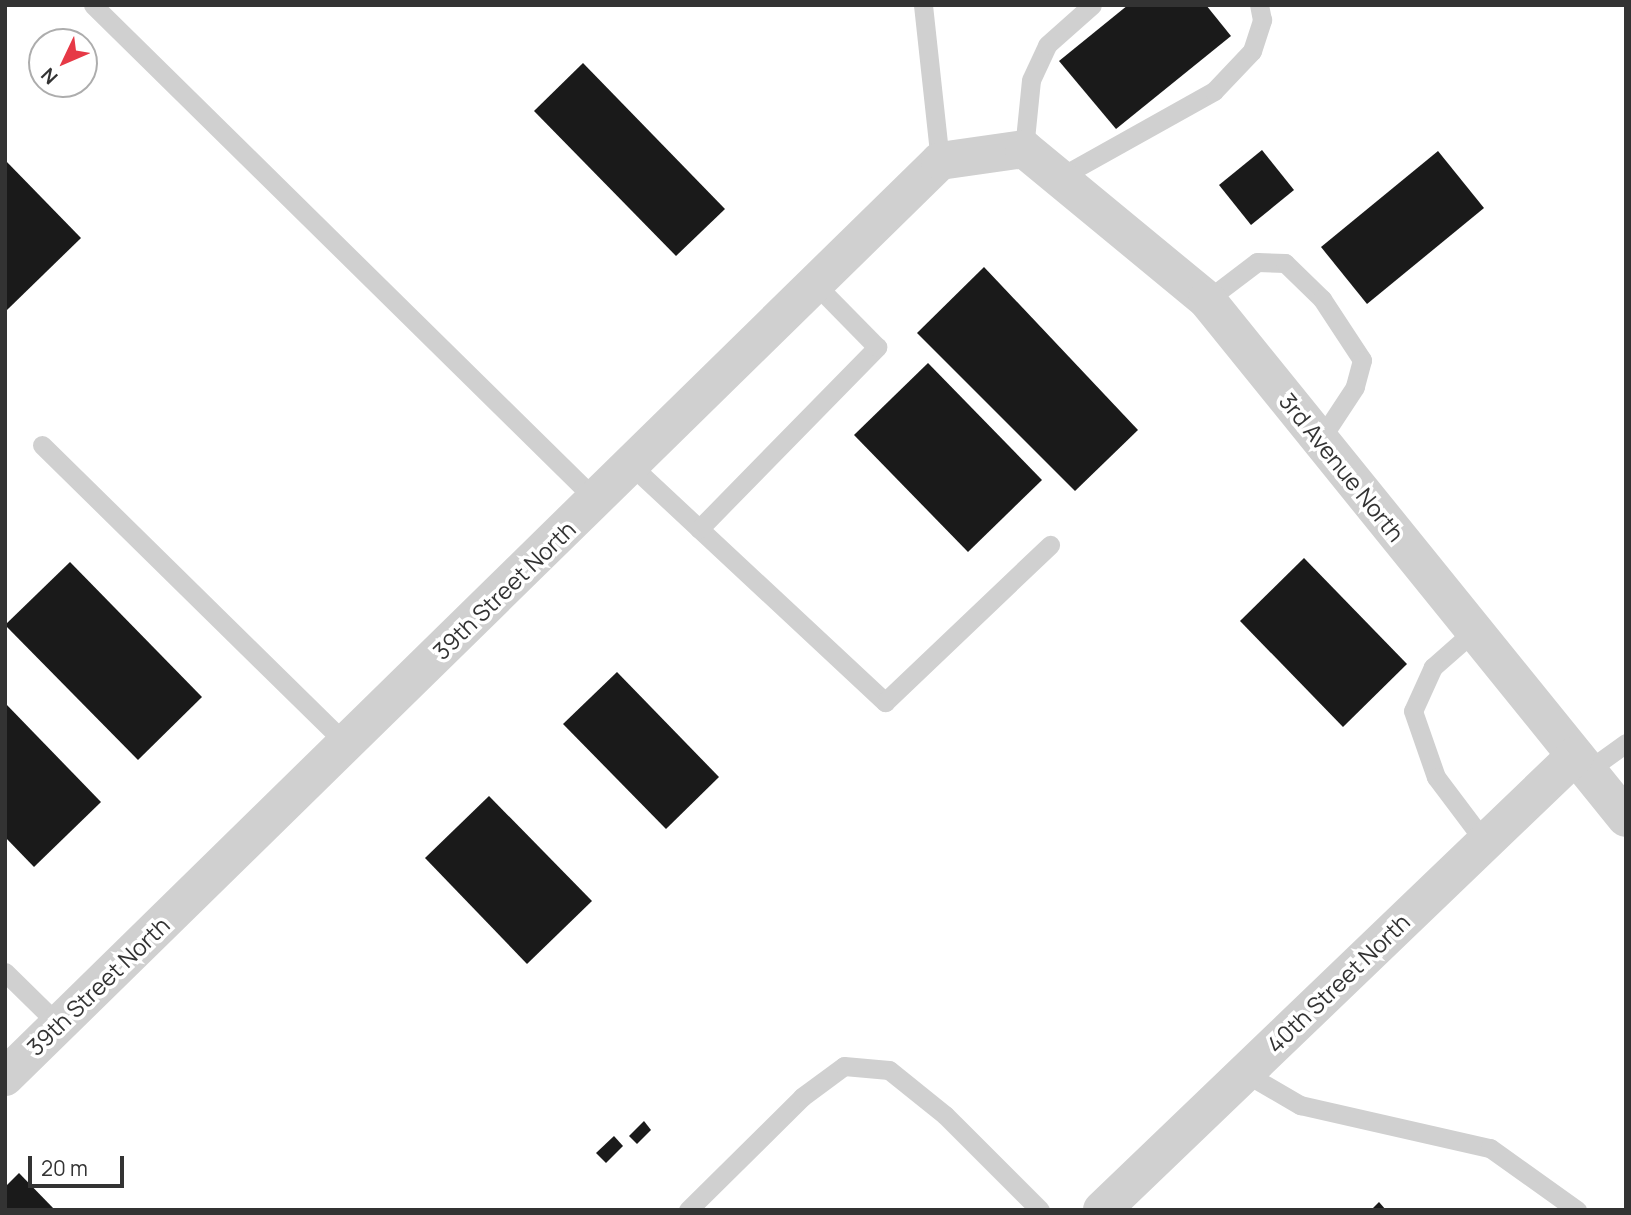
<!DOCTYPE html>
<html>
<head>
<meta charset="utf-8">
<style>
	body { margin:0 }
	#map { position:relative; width:1631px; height:1215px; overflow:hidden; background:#fff; font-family:Manrope,sans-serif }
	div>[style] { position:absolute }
	.building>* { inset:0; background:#1a1a1a }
	.lane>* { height:19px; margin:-9.5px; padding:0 9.5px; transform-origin:9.5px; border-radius:9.5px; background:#d0d0d0 }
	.street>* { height:38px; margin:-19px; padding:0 19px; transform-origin:19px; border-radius:19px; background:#d0d0d0 }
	span { translate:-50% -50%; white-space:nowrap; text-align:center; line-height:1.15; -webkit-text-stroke:7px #fff; paint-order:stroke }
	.street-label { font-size:23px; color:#333 }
	.frame { position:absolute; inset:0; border:7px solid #333; pointer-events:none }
	.north { position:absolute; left:28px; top:28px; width:70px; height:70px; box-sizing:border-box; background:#fff; border:2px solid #adadad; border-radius:50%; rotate:226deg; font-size:19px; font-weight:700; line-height:28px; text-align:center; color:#333 }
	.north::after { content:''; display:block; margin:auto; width:24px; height:32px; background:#e63946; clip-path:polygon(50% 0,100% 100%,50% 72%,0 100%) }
	.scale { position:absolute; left:28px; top:1156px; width:96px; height:32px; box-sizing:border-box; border:4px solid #333; border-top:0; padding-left:9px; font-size:21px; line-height:24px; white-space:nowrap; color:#333; -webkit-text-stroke:5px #fff; paint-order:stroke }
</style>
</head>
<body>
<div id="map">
	<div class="building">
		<div style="clip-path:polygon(1128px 5px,1206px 5px,1231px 36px,1116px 129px,1059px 61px)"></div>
		<div style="clip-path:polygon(583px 63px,725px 209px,676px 256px,534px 111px)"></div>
		<div style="clip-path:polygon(1262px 150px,1294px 190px,1251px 225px,1219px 185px)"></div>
		<div style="clip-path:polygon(1438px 151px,1484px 208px,1367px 304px,1321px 247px)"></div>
		<div style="clip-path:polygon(5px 160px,81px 238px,7px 310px,5px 309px)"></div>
		<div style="clip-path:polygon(984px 267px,1138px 430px,1075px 491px,917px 333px)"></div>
		<div style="clip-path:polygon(928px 363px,1042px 480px,968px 552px,854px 435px)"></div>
		<div style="clip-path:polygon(1304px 558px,1407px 664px,1343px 727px,1240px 621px)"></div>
		<div style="clip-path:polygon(70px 562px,202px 697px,138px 760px,5px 625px)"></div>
		<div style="clip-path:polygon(617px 672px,719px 777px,666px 829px,563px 724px)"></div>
		<div style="clip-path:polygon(5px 703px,101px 802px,34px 867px,5px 837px)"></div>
		<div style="clip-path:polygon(489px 796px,592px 901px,527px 964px,425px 858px)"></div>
		<div style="clip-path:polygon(644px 1121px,651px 1130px,637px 1144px,629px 1136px)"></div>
		<div style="clip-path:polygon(614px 1136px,623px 1146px,606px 1163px,596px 1153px)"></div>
		<div style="clip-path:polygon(19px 1173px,55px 1210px,5px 1210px,5px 1187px)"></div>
		<div style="clip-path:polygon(1379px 1202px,1386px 1210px,1371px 1210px)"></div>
	</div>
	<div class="lane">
		<div style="left:93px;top:5px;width:707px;rotate:44.54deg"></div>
		<div style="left:923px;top:5px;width:157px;rotate:83.8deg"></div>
		<div style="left:1024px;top:149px;width:69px;rotate:-84.2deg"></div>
		<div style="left:1031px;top:80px;width:38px;rotate:-65deg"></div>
		<div style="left:1047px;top:45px;width:60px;rotate:-41.6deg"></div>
		<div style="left:1062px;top:176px;width:174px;rotate:-29.2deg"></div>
		<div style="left:1214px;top:91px;width:55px;rotate:-46.5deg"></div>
		<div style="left:1252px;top:51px;width:33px;rotate:-72deg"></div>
		<div style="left:1262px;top:20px;width:15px;rotate:-101deg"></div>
		<div style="left:1207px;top:300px;width:63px;rotate:-37.2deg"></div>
		<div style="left:1257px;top:262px;width:28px;rotate:2deg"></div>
		<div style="left:1285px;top:263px;width:52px;rotate:44.2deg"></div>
		<div style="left:1322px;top:299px;width:73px;rotate:56.7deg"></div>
		<div style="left:1362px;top:360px;width:28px;rotate:105deg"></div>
		<div style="left:1355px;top:387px;width:64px;rotate:123.4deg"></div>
		<div style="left:42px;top:445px;width:426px;rotate:44.5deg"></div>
		<div style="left:633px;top:467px;width:345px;rotate:43deg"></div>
		<div style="left:885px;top:702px;width:228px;rotate:-43.6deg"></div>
		<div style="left:699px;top:529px;width:255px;rotate:-45.6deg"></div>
		<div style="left:877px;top:347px;width:86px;rotate:-134.5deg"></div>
		<div style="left:1474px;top:631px;width:55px;rotate:138.7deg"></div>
		<div style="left:1433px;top:667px;width:48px;rotate:114.4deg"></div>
		<div style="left:1413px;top:711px;width:70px;rotate:70.8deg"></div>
		<div style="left:1436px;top:777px;width:81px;rotate:53deg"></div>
		<div style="left:1587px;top:771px;width:48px;rotate:-35.7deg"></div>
		<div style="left:5px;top:972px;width:76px;rotate:44.5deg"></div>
		<div style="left:1245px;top:1073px;width:64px;rotate:30.2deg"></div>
		<div style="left:1300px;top:1105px;width:195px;rotate:12.8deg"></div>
		<div style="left:1490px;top:1148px;width:107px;rotate:35.5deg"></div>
		<div style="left:688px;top:1210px;width:161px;rotate:-44.7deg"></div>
		<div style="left:802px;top:1097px;width:52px;rotate:-36.4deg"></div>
		<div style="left:844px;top:1066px;width:45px;rotate:5.1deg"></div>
		<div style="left:889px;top:1070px;width:72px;rotate:38.8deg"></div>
		<div style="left:945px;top:1115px;width:134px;rotate:45deg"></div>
	</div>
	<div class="street">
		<div style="left:5px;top:1077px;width:1309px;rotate:-44.41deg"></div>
		<div style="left:940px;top:161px;width:85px;rotate:-8.1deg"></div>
		<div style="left:1024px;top:149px;width:237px;rotate:39.5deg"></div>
		<div style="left:1207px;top:300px;width:666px;rotate:51.03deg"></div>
		<div style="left:1102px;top:1210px;width:656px;rotate:-43.83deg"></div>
	</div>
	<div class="street-label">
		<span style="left:1342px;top:467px;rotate:51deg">3rd Avenue North</span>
		<span style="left:504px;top:590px;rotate:-44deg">39th Street North</span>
		<span style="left:1338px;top:983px;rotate:-44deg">40th Street North</span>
		<span style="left:98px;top:986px;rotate:-44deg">39th Street North</span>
	</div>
	<div class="frame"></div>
	<div class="north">N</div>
	<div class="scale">20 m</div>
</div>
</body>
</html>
